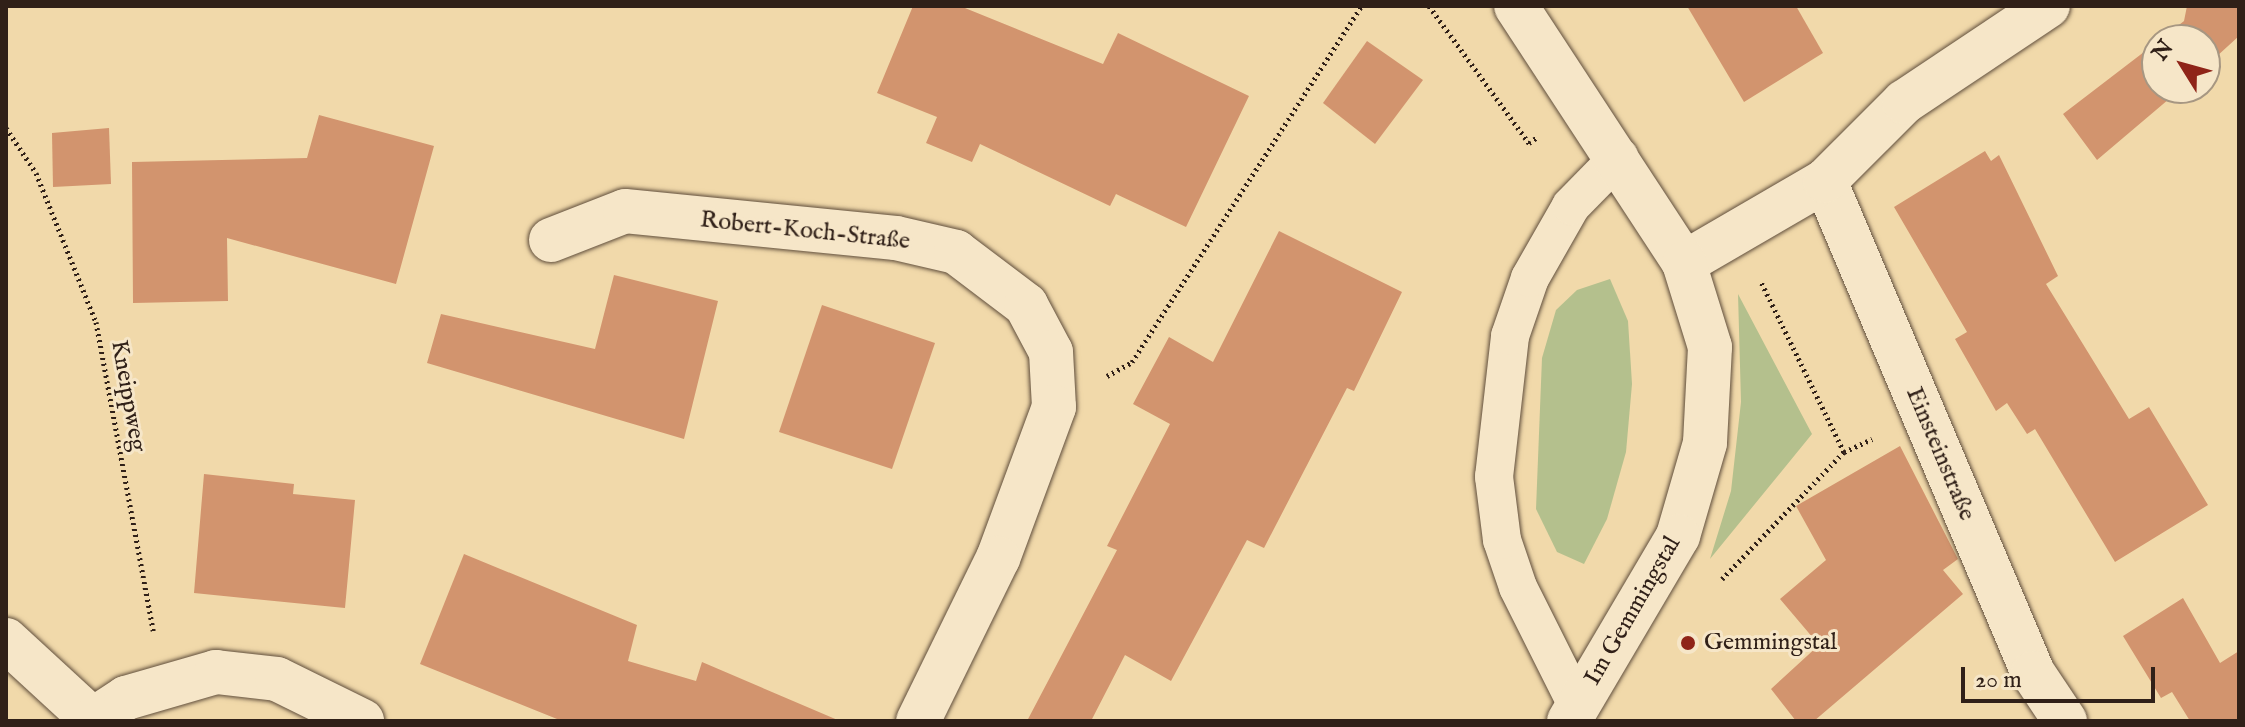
<!DOCTYPE html>
<html>
<head>
<meta charset="utf-8">
<style>
	body { margin:0 }
	#map { position:relative; width:2245px; height:727px; overflow:hidden; background:#f1d9aa; font-family:"IM FELL English",serif }
	div>[style] { position:absolute }
	.green>* { inset:0; background:#b4c08d }
	.building>* { inset:0; background:#d2946e }
	.path>* { height:5px; margin-top:-2.5px; transform-origin:0; background:repeating-linear-gradient(90deg,#302018 0 2px,transparent 0 6px) }
	.roads { filter:drop-shadow(0 0 2px #604e3c) drop-shadow(0 0 2px #604e3c) }
	.lane>* { height:38px; margin:-19px; padding:0 19px; transform-origin:19px; border-radius:19px; background:#f6e6c8 }
	.street>* { height:44px; margin:-22px; padding:0 22px; transform-origin:22px; border-radius:22px; background:#f6e6c8 }
	.secondary>* { height:44px; margin:-22px; padding:0 22px; transform-origin:22px; border-radius:22px; background:#f6e6c8 }
	.dots>* { width:22px; height:22px; translate:-50% -50%; box-sizing:border-box; border:4px solid #f6e6c8; border-radius:50% }
	span { translate:-50% -50%; white-space:nowrap; text-align:center; line-height:1.15; -webkit-text-stroke:6px #f6e6c8; paint-order:stroke }
	.street-label { font-size:24px; color:#302018 }
	.poi-label { font-size:24px; color:#302018 }
	.left { translate:0 -50%; text-align:left }
	.frame { position:absolute; inset:0; border:8px solid #302018; pointer-events:none }
	.north { position:absolute; left:2141px; top:24px; width:80px; height:80px; box-sizing:border-box; background:#f6e6c8; border:2px solid #a79782; border-radius:50%; rotate:307deg; font-size:22px; font-weight:700; line-height:32px; text-align:center; color:#302018 }
	.north::after { content:''; display:block; margin:auto; width:28px; height:36px; background:#8f2418; clip-path:polygon(50% 0,100% 100%,50% 72%,0 100%) }
	.scale { position:absolute; left:1961px; top:667px; width:194px; height:36px; box-sizing:border-box; border:4px solid #302018; border-top:0; padding-left:10px; font-size:24px; line-height:28px; white-space:nowrap; color:#302018; -webkit-text-stroke:6px #f6e6c8; paint-order:stroke }
</style>
</head>
<body>
<div id="map">
	<div class="green">
		<div style="clip-path:polygon(1610px 279px,1628px 321px,1632px 384px,1626px 452px,1607px 519px,1584px 564px,1557px 552px,1536px 509px,1542px 358px,1556px 310px,1577px 290px)"></div>
		<div style="clip-path:polygon(1738px 294px,1812px 434px,1710px 559px,1731px 491px,1741px 402px)"></div>
	</div>
	<div class="building">
		<div style="clip-path:polygon(913px 6px,960px 6px,1103px 64px,1118px 33px,1249px 96px,1186px 227px,1116px 194px,1110px 206px,980px 144px,972px 162px,926px 143px,937px 117px,877px 93px)"></div>
		<div style="clip-path:polygon(1687px 6px,1796px 6px,1823px 53px,1744px 102px)"></div>
		<div style="clip-path:polygon(2187px 6px,2239px 6px,2239px 36px,2205px 67px,2205px 40px,2160px 40px,2184px 21px)"></div>
		<div style="clip-path:polygon(1367px 41px,1423px 80px,1375px 144px,1323px 103px)"></div>
		<div style="clip-path:polygon(2157px 42px,2157px 88px,2182px 88px,2097px 160px,2063px 114px)"></div>
		<div style="clip-path:polygon(319px 115px,434px 146px,396px 284px,227px 238px,228px 301px,133px 303px,132px 162px,307px 158px)"></div>
		<div style="clip-path:polygon(109px 128px,111px 184px,53px 187px,52px 133px)"></div>
		<div style="clip-path:polygon(1985px 151px,1991px 161px,1999px 155px,2058px 276px,2046px 284px,2129px 419px,2149px 407px,2208px 505px,2115px 562px,2035px 429px,2027px 434px,2007px 403px,1996px 411px,1955px 339px,1967px 332px,1894px 207px)"></div>
		<div style="clip-path:polygon(1279px 231px,1402px 292px,1354px 391px,1347px 388px,1264px 548px,1247px 540px,1171px 681px,1125px 655px,1091px 721px,1027px 721px,1117px 550px,1107px 546px,1170px 424px,1133px 404px,1169px 337px,1213px 362px)"></div>
		<div style="clip-path:polygon(614px 275px,718px 301px,684px 439px,427px 363px,441px 314px,595px 349px)"></div>
		<div style="clip-path:polygon(822px 305px,935px 343px,892px 469px,779px 432px)"></div>
		<div style="clip-path:polygon(1900px 446px,1958px 559px,1943px 570px,1963px 594px,1814px 721px,1796px 721px,1771px 689px,1819px 645px,1780px 599px,1826px 560px,1796px 506px)"></div>
		<div style="clip-path:polygon(204px 474px,294px 484px,293px 494px,355px 500px,345px 608px,194px 593px)"></div>
		<div style="clip-path:polygon(464px 554px,637px 625px,628px 661px,696px 681px,702px 662px,840px 721px,562px 721px,420px 664px)"></div>
		<div style="clip-path:polygon(2183px 598px,2220px 663px,2239px 651px,2239px 721px,2190px 721px,2172px 692px,2161px 698px,2123px 636px)"></div>
	</div>
	<div class="path">
		<div style="left:1429px;top:6px;width:170px;rotate:53.9deg"></div>
		<div style="left:1529px;top:143px;width:9px;rotate:-36deg"></div>
		<div style="left:6px;top:128px;width:54px;rotate:56.3deg"></div>
		<div style="left:36px;top:173px;width:161px;rotate:68.1deg"></div>
		<div style="left:96px;top:322px;width:314px;rotate:79.5deg"></div>
		<div style="left:1107px;top:376px;width:29px;rotate:-29deg"></div>
		<div style="left:1132px;top:362px;width:423px;rotate:-57.2deg"></div>
		<div style="left:1844px;top:452px;width:31px;rotate:-25deg"></div>
		<div style="left:1722px;top:579px;width:176px;rotate:-46.2deg"></div>
		<div style="left:1844px;top:452px;width:189px;rotate:-116deg"></div>
	</div>
	<div class="roads">
		<div class="lane">
			<div style="left:1578px;top:707px;width:134px;rotate:-116.6deg"></div>
			<div style="left:1518px;top:587px;width:50px;rotate:-108.8deg"></div>
			<div style="left:1502px;top:540px;width:64px;rotate:-97.2deg"></div>
			<div style="left:1494px;top:477px;width:142px;rotate:-83.5deg"></div>
			<div style="left:1510px;top:336px;width:61px;rotate:-71deg"></div>
			<div style="left:1530px;top:278px;width:83px;rotate:-60.3deg"></div>
			<div style="left:1571px;top:206px;width:69px;rotate:-45.6deg"></div>
		</div>
		<div class="street">
			<div style="left:1825px;top:181px;width:534px;rotate:67.08deg"></div>
			<div style="left:2033px;top:673px;width:58px;rotate:56.3deg"></div>
			<div style="left:551px;top:240px;width:79px;rotate:-21.4deg"></div>
			<div style="left:625px;top:211px;width:272px;rotate:5.7deg"></div>
			<div style="left:896px;top:238px;width:62px;rotate:13.1deg"></div>
			<div style="left:956px;top:252px;width:88px;rotate:37.1deg"></div>
			<div style="left:1026px;top:305px;width:53px;rotate:62deg"></div>
			<div style="left:1051px;top:352px;width:55px;rotate:86.9deg"></div>
			<div style="left:1054px;top:407px;width:161px;rotate:110.3deg"></div>
			<div style="left:998px;top:558px;width:182px;rotate:116.1deg"></div>
			<div style="left:1684px;top:263px;width:163px;rotate:-30.2deg"></div>
			<div style="left:1825px;top:181px;width:112px;rotate:-45deg"></div>
			<div style="left:1904px;top:102px;width:173px;rotate:-33.7deg"></div>
			<div style="left:6px;top:640px;width:117px;rotate:42.6deg"></div>
			<div style="left:91px;top:721px;width:42px;rotate:-33.3deg"></div>
			<div style="left:126px;top:698px;width:94px;rotate:-16.1deg"></div>
			<div style="left:216px;top:672px;width:61px;rotate:6.5deg"></div>
			<div style="left:277px;top:679px;width:95px;rotate:26.3deg"></div>
		</div>
		<div class="secondary">
			<div style="left:1516px;top:6px;width:307px;rotate:56.8deg"></div>
			<div style="left:1684px;top:263px;width:88px;rotate:72.8deg"></div>
			<div style="left:1710px;top:347px;width:96px;rotate:93deg"></div>
			<div style="left:1705px;top:443px;width:97px;rotate:106.2deg"></div>
			<div style="left:1678px;top:536px;width:215px;rotate:120.5deg"></div>
		</div>
	</div>
	<div class="dots">
		<div style="left:1688px;top:643px;background:#8f2418"></div>
	</div>
	<div class="street-label">
		<span style="left:805px;top:231px;rotate:6deg">Robert-Koch-Straße</span>
		<span style="left:128px;top:396px;rotate:80deg">Kneippweg</span>
		<span style="left:1940px;top:454px;rotate:67deg">Einsteinstraße</span>
		<span style="left:1633px;top:611px;rotate:-60deg">Im Gemmingstal</span>
	</div>
	<div class="poi-label">
		<span class="left" style="left:1704px;top:643px">Gemmingstal</span>
	</div>
	<div class="frame"></div>
	<div class="north">N</div>
	<div class="scale">20 m</div>
</div>
</body>
</html>
